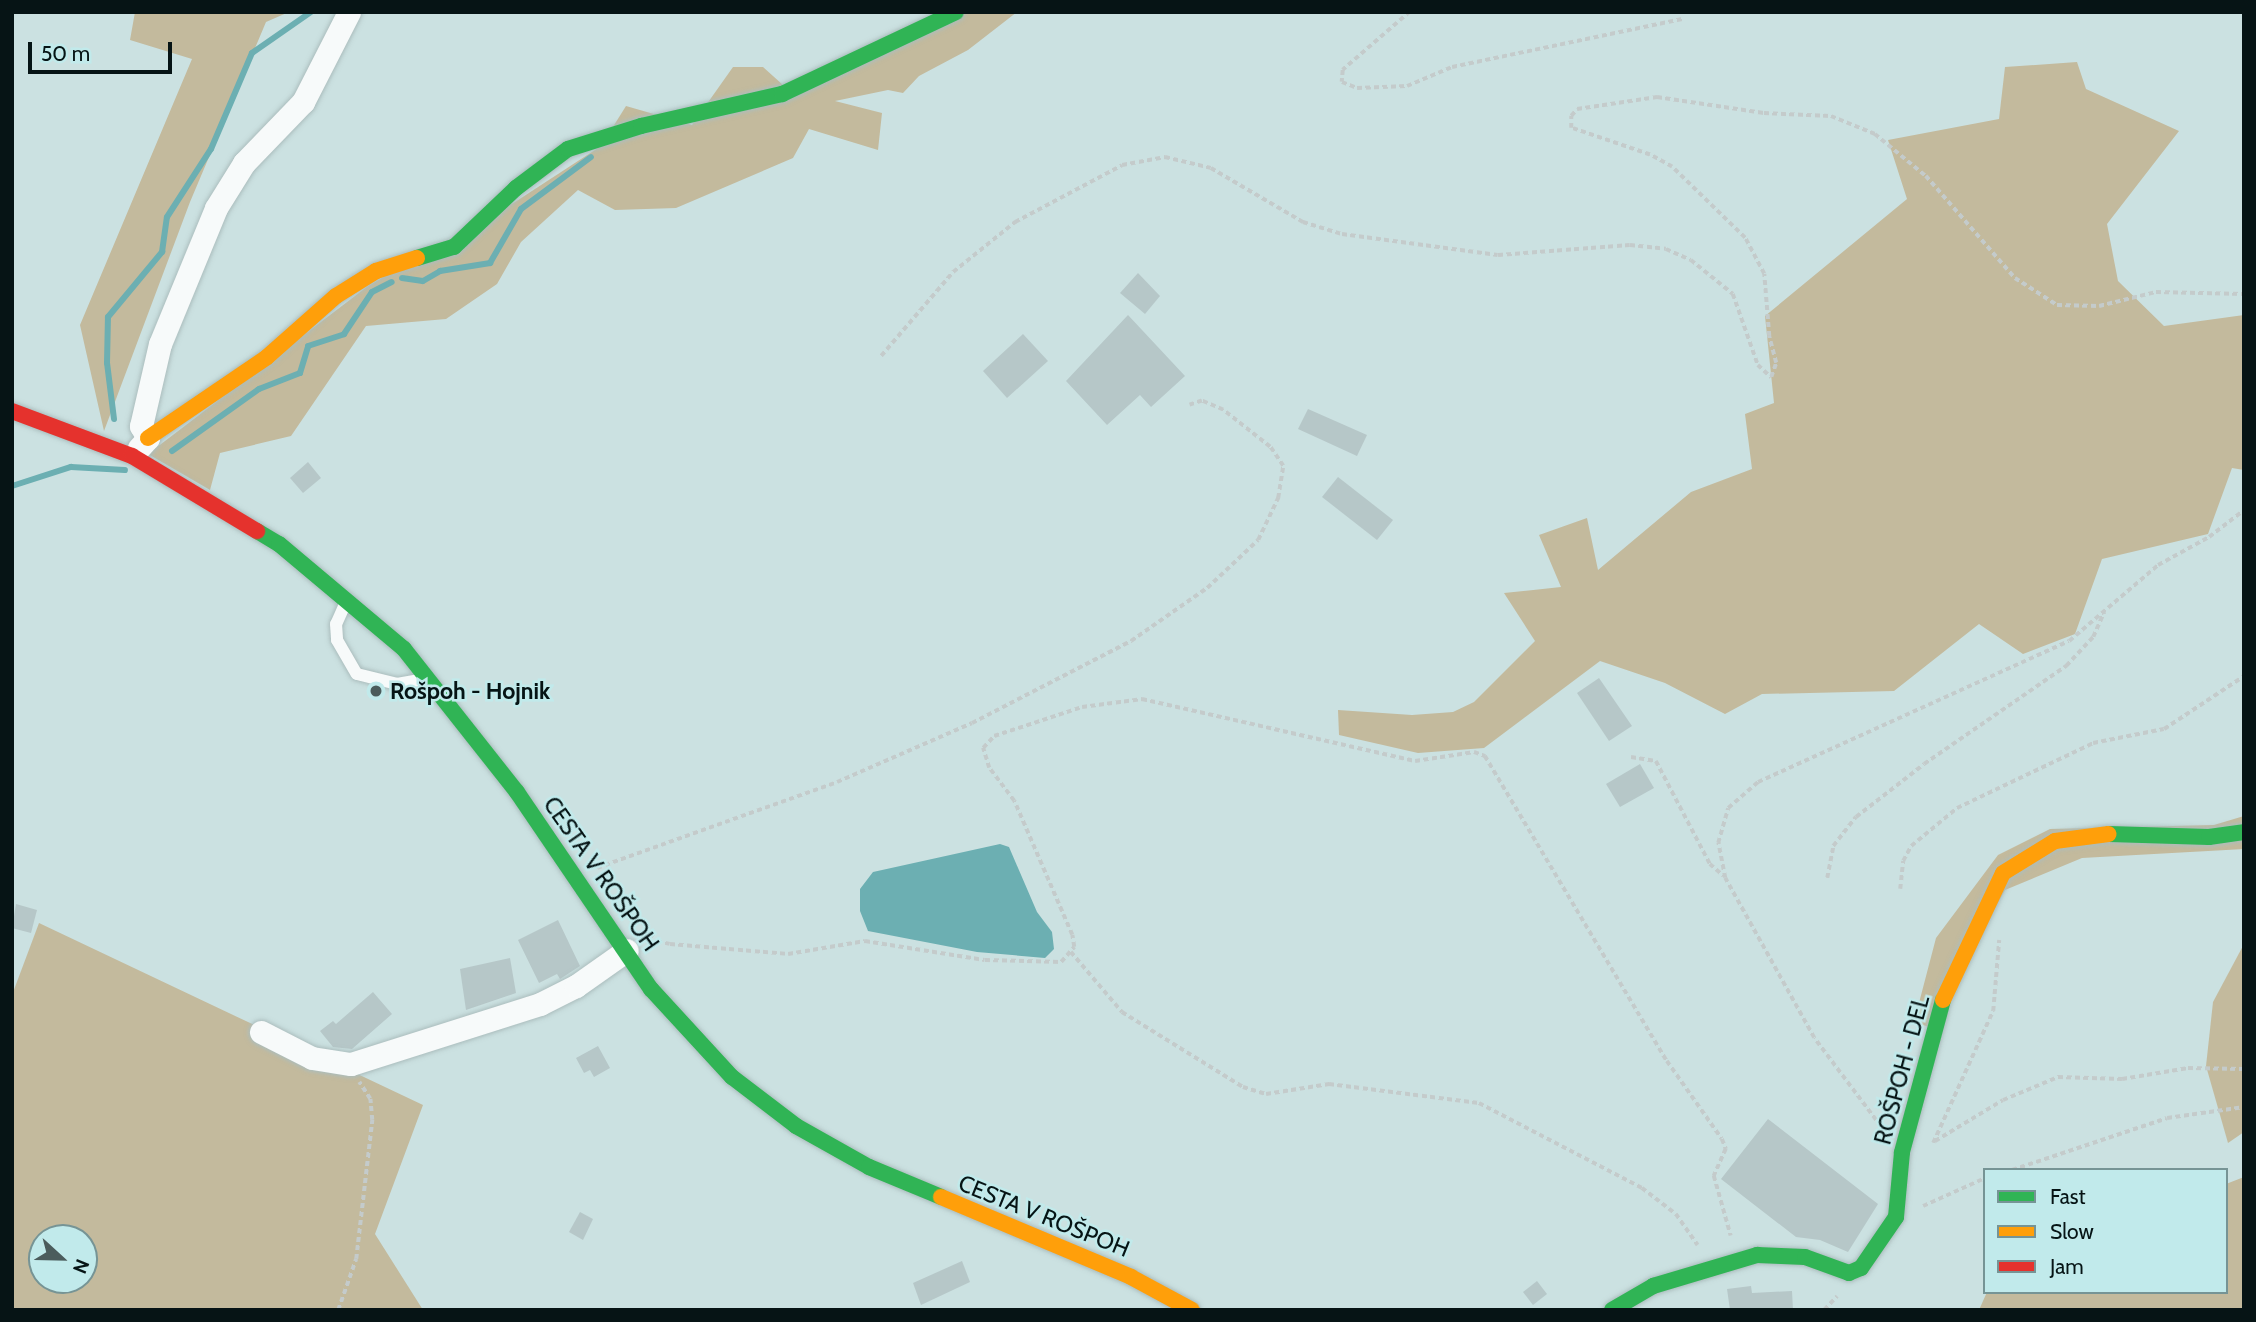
<!DOCTYPE html>
<html>
<head>
<meta charset="utf-8">
<style>
	body { margin:0 }
	#map { position:relative; width:2256px; height:1322px; overflow:hidden; background:#cbe1e1; font-family:Cabin,sans-serif }
	div>[style] { position:absolute }
	.forest>* { inset:0; background:#c3ba9d }
	.water>* { inset:0; background:#6cafb2 }
	.stream>* { height:6px; margin:-3px; padding:0 3px; transform-origin:3px; border-radius:3px; background:#6cafb2 }
	.building>* { inset:0; background:#b6c7c8 }
	.path>* { height:3.5px; margin-top:-1.75px; transform-origin:0; background:repeating-linear-gradient(90deg,#c4cbcb 0 5px,transparent 0 8.5px) }
	.roads { filter:drop-shadow(0 0 2px #abbdbd) drop-shadow(0 0 2px #abbdbd) }
	.lane>* { height:12px; margin:-6px; padding:0 6px; transform-origin:6px; border-radius:6px; background:#f7fafa }
	.street>* { height:23px; margin:-11.5px; padding:0 11.5px; transform-origin:11.5px; border-radius:11.5px; background:#f7fafa }
	.fast>* { height:16px; margin:-8px; padding:0 8px; transform-origin:8px; border-radius:8px; background:#30b455 }
	.slow>* { height:16px; margin:-8px; padding:0 8px; transform-origin:8px; border-radius:8px; background:#ff9f0a }
	.jam>* { height:16px; margin:-8px; padding:0 8px; transform-origin:8px; border-radius:8px; background:#e5322d }
	.dots>* { width:19px; height:19px; translate:-50% -50%; box-sizing:border-box; border:4px solid #c1eaeb; border-radius:50% }
	span { translate:-50% -50%; white-space:nowrap; text-align:center; line-height:1.15; -webkit-text-stroke:5px #c1eaeb; paint-order:stroke }
	.poi-label { font-size:23px; color:#061415; font-weight:700 }
	.left { translate:0 -50%; text-align:left }
	.street-label { font-size:23px; color:#061415 }
	.frame { position:absolute; inset:0; border:14px solid #061415; pointer-events:none }
	.legend { position:absolute; left:1983px; top:1168px; width:245px; height:126px; box-sizing:border-box; background:#c1eaeb; border:2px solid #769495; margin:0; padding:9px 12px; list-style:none; font-size:21px; color:#061415 }
	.legend li { display:flex; align-items:center; gap:14px; height:35px }
	.legend b { width:35px; border:2px solid #769495 }
	.north { position:absolute; left:28px; top:1224px; width:70px; height:70px; box-sizing:border-box; background:#c1eaeb; border:2px solid #769495; border-radius:50%; rotate:112deg; font-size:19px; font-weight:700; line-height:28px; text-align:center; color:#061415 }
	.north::after { content:''; display:block; margin:auto; width:24px; height:32px; background:#4b5c5c; clip-path:polygon(50% 0,100% 100%,50% 72%,0 100%) }
	.scale { position:absolute; left:28px; top:42px; width:144px; height:32px; box-sizing:border-box; border:4px solid #061415; border-top:0; padding-left:9px; font-size:21px; line-height:24px; white-space:nowrap; color:#061415; -webkit-text-stroke:5px #c1eaeb; paint-order:stroke }
</style>
</head>
<body>
<div id="map">
	<div class="forest">
		<div style="clip-path:polygon(135px 12px,289px 12px,266px 22px,190px 202px,104px 431px,80px 325px,192px 59px,130px 40px)"></div>
		<div style="clip-path:polygon(968px 12px,1017px 12px,968px 50px,919px 76px,903px 93px,888px 90px,835px 101px,882px 113px,878px 150px,809px 129px,793px 158px,676px 208px,615px 210px,578px 190px,521px 242px,497px 284px,446px 319px,366px 326px,291px 436px,220px 453px,210px 490px,148px 454px,368px 286px,515px 202px,601px 146px,626px 106px,692px 125px,733px 67px,763px 67px,793px 94px)"></div>
		<div style="clip-path:polygon(2077px 62px,2086px 89px,2179px 131px,2107px 224px,2118px 281px,2164px 326px,2244px 315px,2244px 470px,2232px 468px,2208px 534px,2102px 559px,2075px 634px,2023px 654px,1979px 624px,1894px 691px,1762px 694px,1725px 714px,1665px 683px,1600px 661px,1484px 748px,1418px 753px,1339px 735px,1338px 710px,1412px 715px,1453px 712px,1474px 702px,1535px 641px,1504px 593px,1561px 587px,1539px 535px,1587px 518px,1598px 570px,1691px 492px,1752px 469px,1745px 414px,1774px 403px,1765px 316px,1907px 199px,1888px 140px,1999px 119px,2005px 67px)"></div>
		<div style="clip-path:polygon(2244px 816px,2244px 849px,2082px 858px,2005px 890px,1929px 1027px,1914px 1022px,1936px 938px,1998px 855px,2050px 829px,2214px 825px)"></div>
		<div style="clip-path:polygon(evenodd,39px 923px,423px 1105px,375px 1234px,423px 1310px,12px 1310px,12px 995px,39px 923px,42px 1238px,84px 1238px,84px 1280px,42px 1280px,42px 1238px)"></div>
		<div style="clip-path:polygon(2244px 944px,2244px 1132px,2228px 1143px,2206px 1066px,2213px 1002px)"></div>
		<div style="clip-path:polygon(2244px 1177px,2244px 1310px,1979px 1310px,1987px 1292px,2226px 1292px,2226px 1184px)"></div>
	</div>
	<div class="water">
		<div style="clip-path:polygon(1000px 844px,1009px 847px,1037px 912px,1052px 932px,1054px 949px,1045px 958px,977px 952px,868px 931px,860px 911px,860px 889px,873px 872px)"></div>
	</div>
	<div class="stream">
		<div style="left:402px;top:278px;width:21px;rotate:8deg"></div>
		<div style="left:423px;top:281px;width:20px;rotate:-30deg"></div>
		<div style="left:440px;top:271px;width:51px;rotate:-9.1deg"></div>
		<div style="left:490px;top:263px;width:62px;rotate:-60.1deg"></div>
		<div style="left:521px;top:209px;width:87px;rotate:-36.6deg"></div>
		<div style="left:114px;top:419px;width:56px;rotate:-97.1deg"></div>
		<div style="left:107px;top:363px;width:46px;rotate:-88.8deg"></div>
		<div style="left:108px;top:317px;width:85px;rotate:-50.3deg"></div>
		<div style="left:162px;top:252px;width:35px;rotate:-82deg"></div>
		<div style="left:167px;top:217px;width:81px;rotate:-57.1deg"></div>
		<div style="left:211px;top:149px;width:104px;rotate:-66.9deg"></div>
		<div style="left:252px;top:53px;width:72px;rotate:-34.8deg"></div>
		<div style="left:172px;top:451px;width:107px;rotate:-35.5deg"></div>
		<div style="left:259px;top:389px;width:44px;rotate:-21.3deg"></div>
		<div style="left:300px;top:373px;width:28px;rotate:-73deg"></div>
		<div style="left:308px;top:346px;width:38px;rotate:-18deg"></div>
		<div style="left:344px;top:334px;width:50px;rotate:-56.3deg"></div>
		<div style="left:372px;top:292px;width:22px;rotate:-27deg"></div>
		<div style="left:12px;top:486px;width:62px;rotate:-17.9deg"></div>
		<div style="left:71px;top:467px;width:54px;rotate:3.2deg"></div>
	</div>
	<div class="building">
		<div style="clip-path:polygon(1138px 273px,1160px 296px,1145px 314px,1120px 293px)"></div>
		<div style="clip-path:polygon(1128px 315px,1185px 376px,1151px 407px,1140px 395px,1107px 425px,1066px 381px)"></div>
		<div style="clip-path:polygon(1023px 334px,1048px 361px,1007px 398px,983px 371px)"></div>
		<div style="clip-path:polygon(1308px 409px,1367px 435px,1357px 456px,1298px 429px)"></div>
		<div style="clip-path:polygon(308px 462px,321px 478px,303px 493px,290px 478px)"></div>
		<div style="clip-path:polygon(1338px 477px,1393px 520px,1377px 540px,1322px 497px)"></div>
		<div style="clip-path:polygon(1599px 678px,1632px 726px,1609px 741px,1577px 693px)"></div>
		<div style="clip-path:polygon(1640px 764px,1654px 788px,1620px 807px,1606px 784px)"></div>
		<div style="clip-path:polygon(16px 904px,37px 910px,31px 933px,12px 928px)"></div>
		<div style="clip-path:polygon(558px 920px,580px 966px,560px 979px,557px 974px,539px 983px,518px 940px)"></div>
		<div style="clip-path:polygon(510px 958px,516px 993px,466px 1010px,460px 969px)"></div>
		<div style="clip-path:polygon(373px 992px,392px 1014px,352px 1049px,333px 1047px,320px 1031px,333px 1021px,336px 1024px)"></div>
		<div style="clip-path:polygon(598px 1046px,610px 1068px,594px 1077px,590px 1070px,584px 1073px,576px 1058px)"></div>
		<div style="clip-path:polygon(1768px 1119px,1878px 1204px,1848px 1252px,1820px 1240px,1796px 1237px,1721px 1179px)"></div>
		<div style="clip-path:polygon(580px 1212px,593px 1219px,583px 1240px,569px 1232px)"></div>
		<div style="clip-path:polygon(962px 1261px,970px 1282px,921px 1305px,913px 1283px)"></div>
		<div style="clip-path:polygon(1537px 1281px,1547px 1294px,1533px 1305px,1523px 1292px)"></div>
		<div style="clip-path:polygon(1751px 1286px,1752px 1293px,1792px 1291px,1793px 1310px,1730px 1310px,1727px 1289px)"></div>
	</div>
	<div class="path">
		<div style="left:1410px;top:12px;width:89px;rotate:139.1deg"></div>
		<div style="left:1343px;top:70px;width:12px;rotate:95deg"></div>
		<div style="left:1342px;top:82px;width:16px;rotate:22deg"></div>
		<div style="left:1357px;top:88px;width:50px;rotate:-2.3deg"></div>
		<div style="left:1407px;top:86px;width:49px;rotate:-22.9deg"></div>
		<div style="left:1452px;top:67px;width:235px;rotate:-11.8deg"></div>
		<div style="left:881px;top:356px;width:111px;rotate:-49.4deg"></div>
		<div style="left:953px;top:272px;width:80px;rotate:-38.9deg"></div>
		<div style="left:1015px;top:222px;width:121px;rotate:-28deg"></div>
		<div style="left:1122px;top:165px;width:44px;rotate:-10.5deg"></div>
		<div style="left:1165px;top:157px;width:47px;rotate:13.4deg"></div>
		<div style="left:1211px;top:168px;width:107px;rotate:30.4deg"></div>
		<div style="left:1303px;top:222px;width:41px;rotate:17.1deg"></div>
		<div style="left:1342px;top:234px;width:157px;rotate:7.7deg"></div>
		<div style="left:1498px;top:255px;width:132px;rotate:-4.3deg"></div>
		<div style="left:1630px;top:245px;width:36px;rotate:6deg"></div>
		<div style="left:1666px;top:249px;width:27px;rotate:24deg"></div>
		<div style="left:1691px;top:260px;width:54px;rotate:39deg"></div>
		<div style="left:1733px;top:294px;width:75px;rotate:70.6deg"></div>
		<div style="left:1758px;top:365px;width:18px;rotate:43deg"></div>
		<div style="left:1771px;top:377px;width:15px;rotate:-70deg"></div>
		<div style="left:1776px;top:363px;width:28px;rotate:-105deg"></div>
		<div style="left:1769px;top:336px;width:62px;rotate:-94.6deg"></div>
		<div style="left:1764px;top:274px;width:41px;rotate:-117.8deg"></div>
		<div style="left:1745px;top:238px;width:102px;rotate:-135.8deg"></div>
		<div style="left:1672px;top:167px;width:25px;rotate:-151deg"></div>
		<div style="left:1650px;top:155px;width:83px;rotate:-161.1deg"></div>
		<div style="left:1571px;top:128px;width:12px;rotate:-90deg"></div>
		<div style="left:1571px;top:116px;width:9px;rotate:-49deg"></div>
		<div style="left:1577px;top:109px;width:81px;rotate:-8.5deg"></div>
		<div style="left:1657px;top:97px;width:108px;rotate:8.5deg"></div>
		<div style="left:1764px;top:113px;width:67px;rotate:2.6deg"></div>
		<div style="left:1831px;top:116px;width:48px;rotate:22.2deg"></div>
		<div style="left:1875px;top:134px;width:66px;rotate:39.5deg"></div>
		<div style="left:1926px;top:176px;width:135px;rotate:48.9deg"></div>
		<div style="left:2015px;top:278px;width:50px;rotate:32.7deg"></div>
		<div style="left:2057px;top:305px;width:42px;rotate:1.4deg"></div>
		<div style="left:2099px;top:306px;width:59px;rotate:-13.8deg"></div>
		<div style="left:2156px;top:292px;width:88px;rotate:1.3deg"></div>
		<div style="left:1631px;top:757px;width:25px;rotate:9deg"></div>
		<div style="left:1656px;top:761px;width:116px;rotate:62.3deg"></div>
		<div style="left:1710px;top:864px;width:18px;rotate:41deg"></div>
		<div style="left:597px;top:868px;width:255px;rotate:-19.7deg"></div>
		<div style="left:837px;top:782px;width:147px;rotate:-23.6deg"></div>
		<div style="left:972px;top:723px;width:179px;rotate:-27.3deg"></div>
		<div style="left:1131px;top:641px;width:93px;rotate:-34.9deg"></div>
		<div style="left:1207px;top:588px;width:70px;rotate:-43.3deg"></div>
		<div style="left:1258px;top:540px;width:47px;rotate:-64.5deg"></div>
		<div style="left:1278px;top:498px;width:32px;rotate:-81deg"></div>
		<div style="left:1283px;top:466px;width:23px;rotate:-124deg"></div>
		<div style="left:1270px;top:447px;width:60px;rotate:-141.8deg"></div>
		<div style="left:1223px;top:410px;width:23px;rotate:-157deg"></div>
		<div style="left:1202px;top:401px;width:13px;rotate:162deg"></div>
		<div style="left:1827px;top:878px;width:33px;rotate:-79deg"></div>
		<div style="left:1833px;top:846px;width:37px;rotate:-52deg"></div>
		<div style="left:1856px;top:817px;width:86px;rotate:-37.9deg"></div>
		<div style="left:1924px;top:764px;width:173px;rotate:-34.6deg"></div>
		<div style="left:2066px;top:666px;width:40px;rotate:-47deg"></div>
		<div style="left:2093px;top:637px;width:27px;rotate:-66deg"></div>
		<div style="left:1900px;top:889px;width:28px;rotate:-84deg"></div>
		<div style="left:1903px;top:861px;width:17px;rotate:-62deg"></div>
		<div style="left:1911px;top:846px;width:60px;rotate:-39.6deg"></div>
		<div style="left:1957px;top:808px;width:151px;rotate:-25.5deg"></div>
		<div style="left:2093px;top:743px;width:72px;rotate:-11.2deg"></div>
		<div style="left:2164px;top:729px;width:96px;rotate:-33.5deg"></div>
		<div style="left:628px;top:912px;width:7px;rotate:8deg"></div>
		<div style="left:635px;top:913px;width:36px;rotate:52deg"></div>
		<div style="left:657px;top:941px;width:13px;rotate:13deg"></div>
		<div style="left:670px;top:944px;width:118px;rotate:4.8deg"></div>
		<div style="left:788px;top:954px;width:78px;rotate:-9.6deg"></div>
		<div style="left:865px;top:941px;width:121px;rotate:9deg"></div>
		<div style="left:985px;top:960px;width:76px;rotate:1.5deg"></div>
		<div style="left:1061px;top:962px;width:20px;rotate:-49deg"></div>
		<div style="left:1074px;top:947px;width:12px;rotate:-99deg"></div>
		<div style="left:1072px;top:935px;width:146px;rotate:-113.4deg"></div>
		<div style="left:1014px;top:801px;width:41px;rotate:-127.1deg"></div>
		<div style="left:989px;top:768px;width:21px;rotate:-107deg"></div>
		<div style="left:983px;top:748px;width:16px;rotate:-47deg"></div>
		<div style="left:994px;top:736px;width:93px;rotate:-18.2deg"></div>
		<div style="left:1082px;top:707px;width:61px;rotate:-7.6deg"></div>
		<div style="left:1142px;top:699px;width:280px;rotate:12.8deg"></div>
		<div style="left:1415px;top:761px;width:60px;rotate:-8.7deg"></div>
		<div style="left:1474px;top:752px;width:12px;rotate:20deg"></div>
		<div style="left:1485px;top:756px;width:355px;rotate:59.2deg"></div>
		<div style="left:1667px;top:1061px;width:95px;rotate:54.8deg"></div>
		<div style="left:1722px;top:1139px;width:11px;rotate:68deg"></div>
		<div style="left:1726px;top:1149px;width:30px;rotate:114deg"></div>
		<div style="left:1714px;top:1176px;width:62px;rotate:74.2deg"></div>
		<div style="left:1071px;top:952px;width:79px;rotate:49.6deg"></div>
		<div style="left:1122px;top:1012px;width:142px;rotate:31.8deg"></div>
		<div style="left:1243px;top:1087px;width:24px;rotate:17deg"></div>
		<div style="left:1266px;top:1094px;width:64px;rotate:-9deg"></div>
		<div style="left:1329px;top:1084px;width:151px;rotate:7.2deg"></div>
		<div style="left:1479px;top:1103px;width:184px;rotate:27.5deg"></div>
		<div style="left:1642px;top:1188px;width:43px;rotate:37.4deg"></div>
		<div style="left:1676px;top:1214px;width:38px;rotate:55deg"></div>
		<div style="left:1881px;top:1127px;width:111px;rotate:-127deg"></div>
		<div style="left:1814px;top:1038px;width:183px;rotate:-119.1deg"></div>
		<div style="left:1725px;top:878px;width:36px;rotate:-101deg"></div>
		<div style="left:1718px;top:843px;width:36px;rotate:-74deg"></div>
		<div style="left:1728px;top:808px;width:40px;rotate:-41deg"></div>
		<div style="left:1758px;top:782px;width:341px;rotate:-24.4deg"></div>
		<div style="left:2069px;top:641px;width:117px;rotate:-40.5deg"></div>
		<div style="left:2158px;top:565px;width:58px;rotate:-28.8deg"></div>
		<div style="left:2209px;top:537px;width:44px;rotate:-37.6deg"></div>
		<div style="left:1935px;top:1141px;width:79px;rotate:-31.1deg"></div>
		<div style="left:2003px;top:1100px;width:60px;rotate:-22.7deg"></div>
		<div style="left:2058px;top:1077px;width:64px;rotate:1.8deg"></div>
		<div style="left:2122px;top:1079px;width:67px;rotate:-9.5deg"></div>
		<div style="left:2188px;top:1068px;width:56px;rotate:1deg"></div>
		<div style="left:1933px;top:1143px;width:145px;rotate:-65.6deg"></div>
		<div style="left:1993px;top:1011px;width:71px;rotate:-85.2deg"></div>
		<div style="left:2012px;top:1170px;width:163px;rotate:-18.5deg"></div>
		<div style="left:2167px;top:1118px;width:78px;rotate:-8.1deg"></div>
		<div style="left:1923px;top:1206px;width:68px;rotate:-24.3deg"></div>
		<div style="left:338px;top:1310px;width:54px;rotate:-70.6deg"></div>
		<div style="left:356px;top:1259px;width:140px;rotate:-83.4deg"></div>
		<div style="left:372px;top:1120px;width:21px;rotate:-95deg"></div>
		<div style="left:370px;top:1099px;width:20px;rotate:-123deg"></div>
		<div style="left:1824px;top:1310px;width:19px;rotate:-47deg"></div>
	</div>
	<div class="roads">
		<div class="lane">
			<div style="left:346px;top:602px;width:24px;rotate:114deg"></div>
			<div style="left:336px;top:624px;width:16px;rotate:86deg"></div>
			<div style="left:337px;top:640px;width:39px;rotate:60deg"></div>
			<div style="left:357px;top:674px;width:41px;rotate:14deg"></div>
			<div style="left:397px;top:684px;width:29px;rotate:-10deg"></div>
		</div>
		<div class="street">
			<div style="left:139px;top:448px;width:13px;rotate:-48deg"></div>
			<div style="left:148px;top:438px;width:14px;rotate:-120deg"></div>
			<div style="left:141px;top:426px;width:84px;rotate:-77deg"></div>
			<div style="left:160px;top:344px;width:147px;rotate:-67.6deg"></div>
			<div style="left:216px;top:208px;width:53px;rotate:-58.1deg"></div>
			<div style="left:244px;top:163px;width:85px;rotate:-46deg"></div>
			<div style="left:303px;top:102px;width:101px;rotate:-62.9deg"></div>
			<div style="left:261px;top:1032px;width:57px;rotate:27deg"></div>
			<div style="left:312px;top:1058px;width:39px;rotate:9deg"></div>
			<div style="left:351px;top:1064px;width:198px;rotate:-17.6deg"></div>
			<div style="left:540px;top:1004px;width:40px;rotate:-26.6deg"></div>
			<div style="left:576px;top:986px;width:62px;rotate:-35.2deg"></div>
		</div>
		<div class="fast">
			<div style="left:417px;top:258px;width:39px;rotate:-17deg"></div>
			<div style="left:454px;top:247px;width:86px;rotate:-43.6deg"></div>
			<div style="left:516px;top:188px;width:65px;rotate:-36.9deg"></div>
			<div style="left:568px;top:149px;width:77px;rotate:-17.5deg"></div>
			<div style="left:641px;top:126px;width:145px;rotate:-12.8deg"></div>
			<div style="left:782px;top:94px;width:192px;rotate:-25.2deg"></div>
			<div style="left:257px;top:531px;width:26px;rotate:31deg"></div>
			<div style="left:279px;top:544px;width:163px;rotate:40deg"></div>
			<div style="left:404px;top:649px;width:182px;rotate:51.7deg"></div>
			<div style="left:517px;top:792px;width:238px;rotate:55.8deg"></div>
			<div style="left:651px;top:989px;width:120px;rotate:47.4deg"></div>
			<div style="left:732px;top:1077px;width:81px;rotate:37.4deg"></div>
			<div style="left:796px;top:1126px;width:84px;rotate:29.3deg"></div>
			<div style="left:869px;top:1167px;width:78px;rotate:22.6deg"></div>
			<div style="left:2109px;top:834px;width:100px;rotate:1.7deg"></div>
			<div style="left:2209px;top:837px;width:35px;rotate:-8deg"></div>
			<div style="left:1612px;top:1310px;width:48px;rotate:-30.3deg"></div>
			<div style="left:1653px;top:1286px;width:109px;rotate:-16.6deg"></div>
			<div style="left:1757px;top:1255px;width:48px;rotate:2.4deg"></div>
			<div style="left:1805px;top:1257px;width:47px;rotate:20deg"></div>
			<div style="left:1849px;top:1273px;width:13px;rotate:-23deg"></div>
			<div style="left:1861px;top:1268px;width:62px;rotate:-55.5deg"></div>
			<div style="left:1896px;top:1217px;width:65px;rotate:-84.7deg"></div>
			<div style="left:1902px;top:1152px;width:157px;rotate:-74.9deg"></div>
		</div>
		<div class="slow">
			<div style="left:148px;top:438px;width:144px;rotate:-34.2deg"></div>
			<div style="left:267px;top:357px;width:92px;rotate:-41.5deg"></div>
			<div style="left:336px;top:296px;width:47px;rotate:-32deg"></div>
			<div style="left:376px;top:271px;width:43px;rotate:-17.6deg"></div>
			<div style="left:1943px;top:1000px;width:140px;rotate:-64.7deg"></div>
			<div style="left:2003px;top:873px;width:61px;rotate:-31.6deg"></div>
			<div style="left:2055px;top:841px;width:54px;rotate:-7.4deg"></div>
			<div style="left:941px;top:1197px;width:206px;rotate:22.8deg"></div>
			<div style="left:1131px;top:1277px;width:69px;rotate:28.4deg"></div>
		</div>
		<div class="jam">
			<div style="left:12px;top:411px;width:128px;rotate:20.6deg"></div>
			<div style="left:132px;top:456px;width:146px;rotate:31deg"></div>
		</div>
	</div>
	<div class="dots">
		<div style="left:376px;top:691px;background:#4b5c5c"></div>
	</div>
	<div class="poi-label">
		<span class="left" style="left:390px;top:691px">Rošpoh - Hojnik</span>
	</div>
	<div class="street-label">
		<span style="left:601px;top:874px;rotate:55deg">CESTA V ROŠPOH</span>
		<span style="left:1902px;top:1070px;rotate:-75deg">ROŠPOH - DEL</span>
		<span style="left:1044px;top:1216px;rotate:22deg">CESTA V ROŠPOH</span>
	</div>
	<div class="frame"></div>
	<ul class="legend">
	<li><b style="height:9px;background:#30b455"></b>Fast</li>
	<li><b style="height:9px;background:#ff9f0a"></b>Slow</li>
	<li><b style="height:9px;background:#e5322d"></b>Jam</li>
	</ul>
	<div class="north">N</div>
	<div class="scale">50 m</div>
</div>
</body>
</html>
